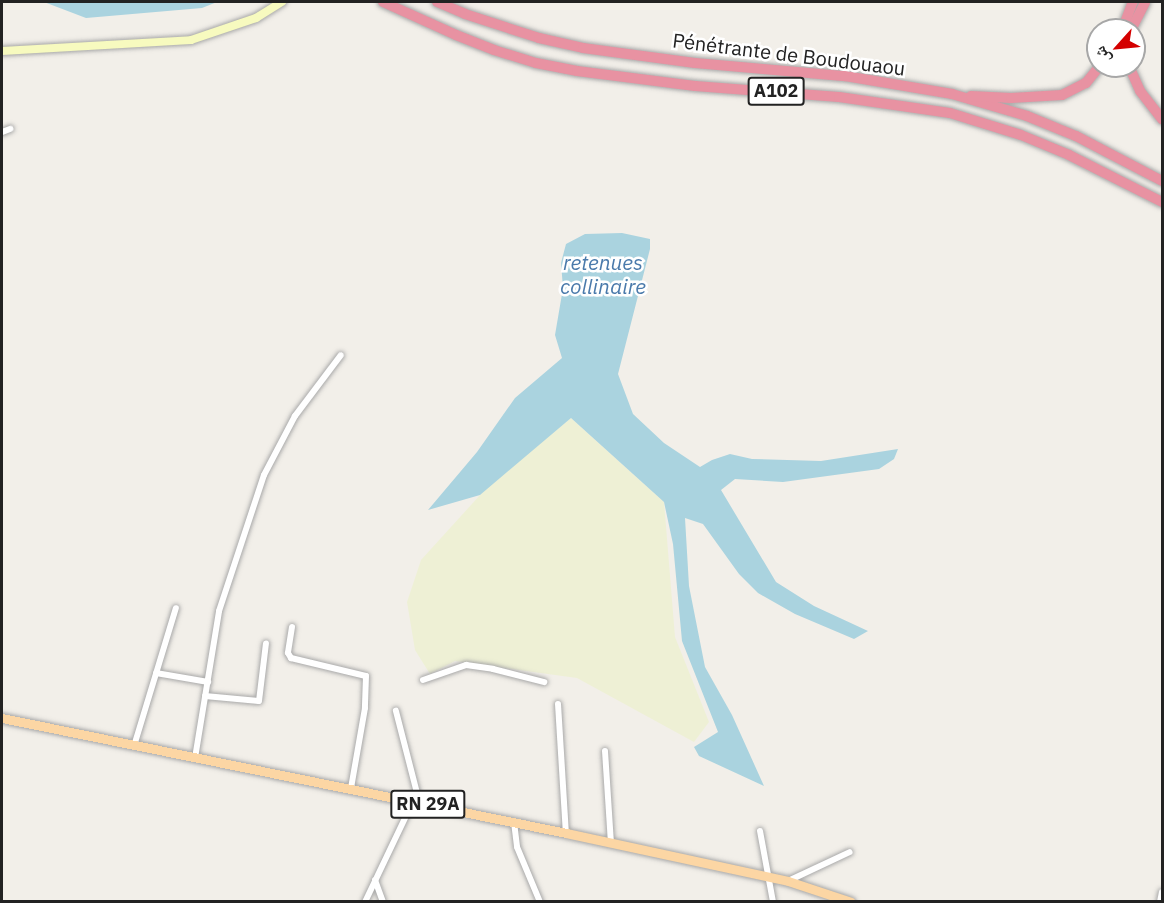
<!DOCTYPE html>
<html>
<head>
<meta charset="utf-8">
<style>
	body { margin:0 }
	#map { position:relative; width:1164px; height:903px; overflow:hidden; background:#f2efe9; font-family:"IBM Plex Sans","Noto Naskh Arabic",sans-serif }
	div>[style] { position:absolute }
	.farmland>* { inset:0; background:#eef0d5 }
	.water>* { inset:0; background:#aad3df }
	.roads { filter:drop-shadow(0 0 2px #a9a9a9) drop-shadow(0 0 2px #a9a9a9) }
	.street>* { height:6px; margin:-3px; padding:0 3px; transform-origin:3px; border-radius:3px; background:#fff }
	.secondary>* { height:8px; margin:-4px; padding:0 4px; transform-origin:4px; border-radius:4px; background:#f7fabf }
	.primary>* { height:9px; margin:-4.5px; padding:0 4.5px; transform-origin:4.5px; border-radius:4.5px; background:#fcd6a4 }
	.highway>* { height:10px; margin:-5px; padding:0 5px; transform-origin:5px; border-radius:5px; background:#e892a2 }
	span { translate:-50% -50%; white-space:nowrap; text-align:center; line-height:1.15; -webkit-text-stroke:5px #fff; paint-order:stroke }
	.shield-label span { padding:2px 4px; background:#fff; border:2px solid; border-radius:4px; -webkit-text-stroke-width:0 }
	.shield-label { font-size:18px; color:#222; font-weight:700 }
	.street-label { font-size:20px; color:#222 }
	.water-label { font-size:21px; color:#4a7aab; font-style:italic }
	.frame { position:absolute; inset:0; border:3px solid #222; pointer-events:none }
	.north { position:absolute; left:1086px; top:18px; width:60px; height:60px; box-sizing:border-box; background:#fff; border:2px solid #a7a7a7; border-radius:50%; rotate:243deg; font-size:16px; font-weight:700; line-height:24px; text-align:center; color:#222 }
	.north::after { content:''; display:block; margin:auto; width:21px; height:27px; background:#d40000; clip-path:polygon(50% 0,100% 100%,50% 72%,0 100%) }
</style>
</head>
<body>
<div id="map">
	<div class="farmland">
		<div style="clip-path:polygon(571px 418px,664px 502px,675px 637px,709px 722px,694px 742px,577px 678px,455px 661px,430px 674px,415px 650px,407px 602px,421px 560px,491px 483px)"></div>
	</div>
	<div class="water">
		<div style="clip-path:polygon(44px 2px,217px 2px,202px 8px,86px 18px)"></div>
		<div style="clip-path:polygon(622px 233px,650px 239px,650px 249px,618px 374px,633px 414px,664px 443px,700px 467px,712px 460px,730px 454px,752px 459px,821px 461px,898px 449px,894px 459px,879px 469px,783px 482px,735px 479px,721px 490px,776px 582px,814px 606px,868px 631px,854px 639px,795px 614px,758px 593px,739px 574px,703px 524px,685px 518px,689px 586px,705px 667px,732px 715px,764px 786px,699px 756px,694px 747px,718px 732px,682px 641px,673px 544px,664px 502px,571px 418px,480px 495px,428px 510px,477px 452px,515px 398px,562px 358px,555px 335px,563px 288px,561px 263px,566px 244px,585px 234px)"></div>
	</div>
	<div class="roads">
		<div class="street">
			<div style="left:2px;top:132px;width:9px;rotate:-21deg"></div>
			<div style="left:292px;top:627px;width:26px;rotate:99deg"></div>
			<div style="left:288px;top:653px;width:6px;rotate:59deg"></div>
			<div style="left:291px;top:658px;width:77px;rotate:13.5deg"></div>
			<div style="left:366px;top:676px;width:32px;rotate:92deg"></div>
			<div style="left:365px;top:708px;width:81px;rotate:99.9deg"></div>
			<div style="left:156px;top:673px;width:53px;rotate:9.8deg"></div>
			<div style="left:423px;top:680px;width:46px;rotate:-19.2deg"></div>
			<div style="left:466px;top:665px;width:27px;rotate:8deg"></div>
			<div style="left:493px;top:669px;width:53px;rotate:14.3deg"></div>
			<div style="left:205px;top:696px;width:54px;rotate:5.3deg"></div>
			<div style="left:259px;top:701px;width:58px;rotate:-83.1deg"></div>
			<div style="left:558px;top:704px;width:129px;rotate:86.5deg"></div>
			<div style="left:134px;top:746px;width:144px;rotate:-73.1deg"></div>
			<div style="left:605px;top:751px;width:92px;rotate:86.3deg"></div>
			<div style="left:195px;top:758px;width:149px;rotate:-80.7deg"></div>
			<div style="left:219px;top:611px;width:143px;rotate:-71.7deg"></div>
			<div style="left:264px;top:475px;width:67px;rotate:-62.3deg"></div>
			<div style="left:295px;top:416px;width:76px;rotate:-53deg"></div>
			<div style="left:514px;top:822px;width:25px;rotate:83deg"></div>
			<div style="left:517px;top:847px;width:60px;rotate:67.3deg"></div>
			<div style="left:760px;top:831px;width:72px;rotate:79.6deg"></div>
			<div style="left:375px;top:880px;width:23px;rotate:70deg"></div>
			<div style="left:788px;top:881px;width:68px;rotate:-25.1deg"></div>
			<div style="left:365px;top:902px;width:121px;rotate:-64.5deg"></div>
			<div style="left:417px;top:793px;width:85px;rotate:-104.4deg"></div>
			<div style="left:1160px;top:902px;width:10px;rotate:-79deg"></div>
		</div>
		<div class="secondary">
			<div style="left:2px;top:51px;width:189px;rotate:-3.3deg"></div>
			<div style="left:191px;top:40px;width:69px;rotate:-18.7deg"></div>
			<div style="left:256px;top:18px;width:31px;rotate:-32deg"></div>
		</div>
		<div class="primary">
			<div style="left:2px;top:718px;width:576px;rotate:11.52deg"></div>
			<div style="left:566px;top:833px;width:227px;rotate:12.2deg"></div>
			<div style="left:788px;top:881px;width:66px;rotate:18.4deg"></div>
		</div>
		<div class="highway">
			<div style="left:383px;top:2px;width:80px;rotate:24.3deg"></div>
			<div style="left:456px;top:35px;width:41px;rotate:21.5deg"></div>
			<div style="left:494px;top:50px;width:44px;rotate:17.2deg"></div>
			<div style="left:536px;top:63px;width:42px;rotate:11deg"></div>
			<div style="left:577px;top:71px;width:119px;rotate:7.2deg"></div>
			<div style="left:695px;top:86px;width:144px;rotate:4.4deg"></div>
			<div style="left:839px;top:97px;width:112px;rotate:8.2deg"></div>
			<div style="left:950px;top:113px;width:74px;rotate:17.2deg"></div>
			<div style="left:1021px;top:135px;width:52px;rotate:22.6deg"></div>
			<div style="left:1069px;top:155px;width:104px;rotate:26.8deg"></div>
			<div style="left:437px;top:2px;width:30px;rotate:23deg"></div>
			<div style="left:465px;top:14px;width:78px;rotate:18deg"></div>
			<div style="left:539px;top:38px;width:45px;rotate:12.8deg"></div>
			<div style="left:583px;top:48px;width:113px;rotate:7.6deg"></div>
			<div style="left:695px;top:63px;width:151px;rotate:5deg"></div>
			<div style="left:845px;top:76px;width:109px;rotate:9.5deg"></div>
			<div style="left:952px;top:94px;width:78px;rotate:16.3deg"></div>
			<div style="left:1027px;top:116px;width:53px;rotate:22.2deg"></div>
			<div style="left:1076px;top:136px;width:97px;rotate:27.6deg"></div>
			<div style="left:1122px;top:30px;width:30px;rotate:-69deg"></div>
			<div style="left:1131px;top:30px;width:31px;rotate:-63deg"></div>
			<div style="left:1129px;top:66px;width:27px;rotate:66deg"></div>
			<div style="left:1140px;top:91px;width:36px;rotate:52deg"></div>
			<div style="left:971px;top:96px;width:40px;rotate:2.9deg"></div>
			<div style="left:1011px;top:98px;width:51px;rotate:-3.4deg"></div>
			<div style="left:1062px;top:95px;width:27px;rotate:-27deg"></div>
			<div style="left:1086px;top:83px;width:22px;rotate:-51deg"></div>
		</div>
	</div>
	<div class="shield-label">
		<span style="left:776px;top:91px">A102</span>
		<span style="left:428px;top:804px">RN 29A</span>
	</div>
	<div class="street-label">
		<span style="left:789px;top:54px;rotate:7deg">Pénétrante de Boudouaou</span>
	</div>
	<div class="water-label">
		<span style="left:603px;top:274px">retenues<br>collinaire</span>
	</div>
	<div class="frame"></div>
	<div class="north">ش</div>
</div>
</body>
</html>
